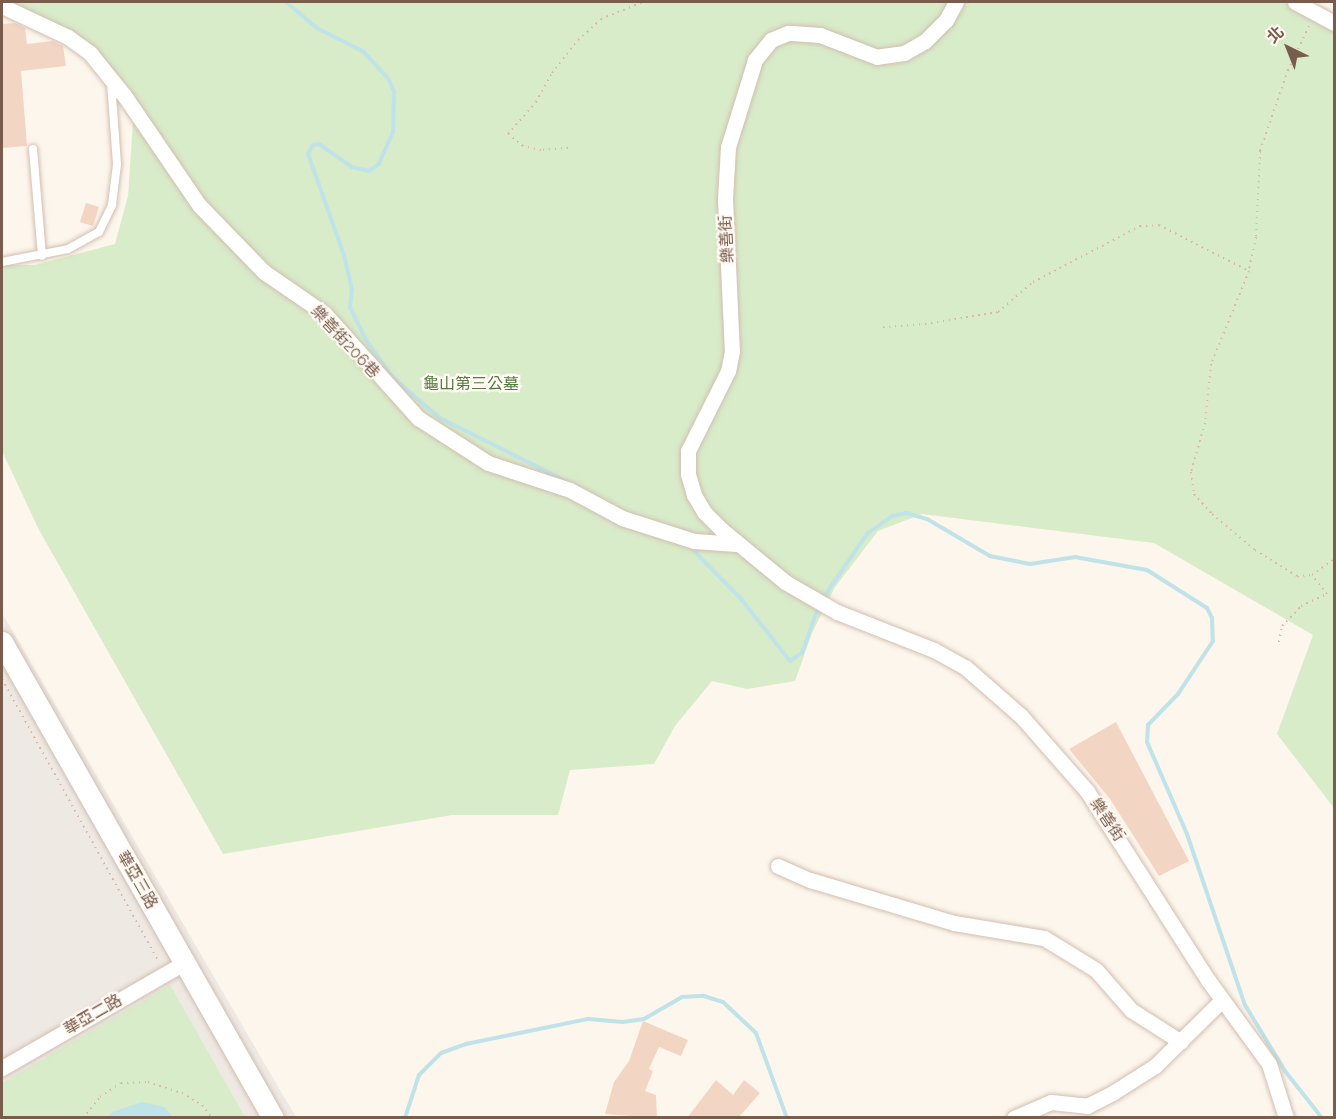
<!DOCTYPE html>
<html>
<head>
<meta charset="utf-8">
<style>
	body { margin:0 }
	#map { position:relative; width:1336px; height:1119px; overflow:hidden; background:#fdf6ec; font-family:Raleway,"Noto Sans TC",sans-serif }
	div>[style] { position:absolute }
	.industrial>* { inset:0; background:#efe9e4 }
	.green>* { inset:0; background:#d8ecc9 }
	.water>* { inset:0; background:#bfe3e8 }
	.stream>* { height:4px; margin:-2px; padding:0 2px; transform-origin:2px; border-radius:2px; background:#bfe3e8 }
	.building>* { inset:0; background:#f3d5c3 }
	.path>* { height:2px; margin-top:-1px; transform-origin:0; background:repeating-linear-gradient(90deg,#d9b8a5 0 1.5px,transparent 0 6px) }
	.roads { filter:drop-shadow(0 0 2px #d1beb0) drop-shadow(0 0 2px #d1beb0) }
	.lane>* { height:8px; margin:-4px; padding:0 4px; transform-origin:4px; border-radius:4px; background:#fff }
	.street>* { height:15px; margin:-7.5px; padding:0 7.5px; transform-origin:7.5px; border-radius:7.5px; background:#fff }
	.secondary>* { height:21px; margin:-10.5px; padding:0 10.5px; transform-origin:10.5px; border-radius:10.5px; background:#fff }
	span { translate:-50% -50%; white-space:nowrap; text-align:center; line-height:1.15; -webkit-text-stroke:4.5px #fffaf3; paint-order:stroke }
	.street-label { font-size:16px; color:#7a5c4d }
	.park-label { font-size:16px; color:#537a41 }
	.frame { position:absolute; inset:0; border:3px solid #7a5c4d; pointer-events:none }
	.north { position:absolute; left:1258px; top:18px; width:60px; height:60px; -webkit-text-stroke:4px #fffaf3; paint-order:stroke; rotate:317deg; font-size:16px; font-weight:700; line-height:24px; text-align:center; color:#7a5c4d }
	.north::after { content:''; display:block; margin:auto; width:21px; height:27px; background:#7a5c4d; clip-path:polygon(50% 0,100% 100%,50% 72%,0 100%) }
</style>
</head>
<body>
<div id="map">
	<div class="industrial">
		<div style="clip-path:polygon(2px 613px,280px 1090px,296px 1117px,2px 1117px)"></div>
	</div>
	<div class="green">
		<div style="clip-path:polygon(12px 2px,1292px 2px,1334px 26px,1334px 808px,1277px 734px,1313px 635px,1154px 543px,922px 514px,878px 531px,835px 587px,812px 633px,795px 681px,747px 689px,712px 681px,675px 726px,654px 764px,570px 770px,558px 815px,452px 815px,223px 854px,39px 530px,2px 451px,2px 265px,35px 265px,115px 244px,128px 196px,133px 122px,132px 91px,97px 51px,75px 33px)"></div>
		<div style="clip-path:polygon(170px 985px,245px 1117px,2px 1117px,2px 1083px)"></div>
	</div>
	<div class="water">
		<div style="clip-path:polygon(142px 1102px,164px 1107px,173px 1117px,108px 1117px,112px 1112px)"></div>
	</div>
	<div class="stream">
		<div style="left:286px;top:2px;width:40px;rotate:40deg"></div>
		<div style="left:317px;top:28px;width:53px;rotate:27.1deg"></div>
		<div style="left:364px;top:52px;width:38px;rotate:48deg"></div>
		<div style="left:389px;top:80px;width:12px;rotate:66deg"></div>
		<div style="left:394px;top:91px;width:41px;rotate:91.4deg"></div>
		<div style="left:393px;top:132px;width:35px;rotate:114deg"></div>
		<div style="left:379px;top:164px;width:12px;rotate:145deg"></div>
		<div style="left:369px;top:171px;width:17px;rotate:-167deg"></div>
		<div style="left:352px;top:167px;width:40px;rotate:-145.1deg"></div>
		<div style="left:319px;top:144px;width:6px;rotate:171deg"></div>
		<div style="left:313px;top:145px;width:10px;rotate:119deg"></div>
		<div style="left:308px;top:154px;width:107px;rotate:70.4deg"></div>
		<div style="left:344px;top:255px;width:35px;rotate:77deg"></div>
		<div style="left:352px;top:289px;width:18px;rotate:96deg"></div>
		<div style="left:350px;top:307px;width:34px;rotate:64deg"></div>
		<div style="left:365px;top:338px;width:47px;rotate:55.3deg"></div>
		<div style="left:392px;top:377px;width:63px;rotate:40.5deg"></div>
		<div style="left:440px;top:418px;width:141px;rotate:26.6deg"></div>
		<div style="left:695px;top:552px;width:66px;rotate:45.6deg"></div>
		<div style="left:741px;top:599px;width:79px;rotate:51.7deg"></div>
		<div style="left:790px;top:661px;width:14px;rotate:-34deg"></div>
		<div style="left:802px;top:653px;width:51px;rotate:-70.5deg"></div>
		<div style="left:823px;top:598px;width:78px;rotate:-55.5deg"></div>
		<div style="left:867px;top:534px;width:31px;rotate:-36deg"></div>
		<div style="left:892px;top:516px;width:14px;rotate:-12deg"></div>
		<div style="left:906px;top:513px;width:22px;rotate:16deg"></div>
		<div style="left:927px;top:519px;width:73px;rotate:30.4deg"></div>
		<div style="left:990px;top:556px;width:41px;rotate:11.3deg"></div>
		<div style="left:1030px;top:564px;width:46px;rotate:-8.8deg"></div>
		<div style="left:1075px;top:557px;width:73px;rotate:10.2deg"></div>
		<div style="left:1147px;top:570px;width:71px;rotate:32.3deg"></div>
		<div style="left:1207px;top:608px;width:11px;rotate:63deg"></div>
		<div style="left:1212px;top:618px;width:23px;rotate:88deg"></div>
		<div style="left:1213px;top:641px;width:64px;rotate:123.4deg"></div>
		<div style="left:1178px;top:694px;width:43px;rotate:134.1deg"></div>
		<div style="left:1148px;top:725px;width:17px;rotate:93deg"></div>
		<div style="left:1147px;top:742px;width:100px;rotate:66.5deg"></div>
		<div style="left:1187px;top:834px;width:181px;rotate:71.3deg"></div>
		<div style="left:1245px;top:1005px;width:77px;rotate:58.8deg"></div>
		<div style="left:1285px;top:1071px;width:60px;rotate:51.8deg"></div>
		<div style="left:405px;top:1118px;width:45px;rotate:-72deg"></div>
		<div style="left:419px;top:1075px;width:31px;rotate:-45deg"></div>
		<div style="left:441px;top:1053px;width:27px;rotate:-20deg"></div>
		<div style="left:466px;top:1044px;width:125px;rotate:-11.6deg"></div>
		<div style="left:588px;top:1019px;width:35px;rotate:5deg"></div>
		<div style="left:623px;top:1022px;width:21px;rotate:-8deg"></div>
		<div style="left:644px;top:1019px;width:44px;rotate:-30.1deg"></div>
		<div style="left:682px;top:997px;width:22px;rotate:-3deg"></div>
		<div style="left:704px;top:996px;width:20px;rotate:18deg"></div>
		<div style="left:723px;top:1002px;width:45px;rotate:43.2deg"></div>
		<div style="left:756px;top:1033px;width:90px;rotate:70deg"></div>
	</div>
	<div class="building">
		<div style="clip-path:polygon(15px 23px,25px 28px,27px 44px,53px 41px,63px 46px,66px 66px,21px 71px,27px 146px,2px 148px,2px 24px)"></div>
		<div style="clip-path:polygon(86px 203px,99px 207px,93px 226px,80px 222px)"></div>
		<div style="clip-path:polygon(1116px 722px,1189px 861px,1159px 876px,1110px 799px,1069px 749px)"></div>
		<div style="clip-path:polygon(643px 1021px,688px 1040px,681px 1056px,659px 1047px,649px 1069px,653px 1071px,645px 1091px,656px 1095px,657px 1118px,605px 1114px,614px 1082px,629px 1061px)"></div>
		<div style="clip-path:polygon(716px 1080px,733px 1095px,744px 1080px,760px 1093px,738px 1118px,687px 1118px)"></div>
	</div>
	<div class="path">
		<div style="left:1309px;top:26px;width:49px;rotate:115.5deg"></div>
		<div style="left:1288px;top:70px;width:86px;rotate:109.1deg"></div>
		<div style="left:1260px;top:151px;width:86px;rotate:92.7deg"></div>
		<div style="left:1256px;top:237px;width:35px;rotate:102deg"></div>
		<div style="left:1249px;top:271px;width:100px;rotate:112.2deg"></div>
		<div style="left:1211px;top:364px;width:59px;rotate:95.8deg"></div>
		<div style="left:1205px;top:423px;width:51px;rotate:105.9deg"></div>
		<div style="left:1191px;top:472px;width:22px;rotate:82deg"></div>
		<div style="left:1194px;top:494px;width:27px;rotate:48deg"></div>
		<div style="left:1212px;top:514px;width:56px;rotate:39.9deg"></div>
		<div style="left:1255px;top:550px;width:49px;rotate:31.8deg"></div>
		<div style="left:1297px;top:576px;width:15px;rotate:-4deg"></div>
		<div style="left:1312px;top:575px;width:27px;rotate:-36deg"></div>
		<div style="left:568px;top:148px;width:27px;rotate:176deg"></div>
		<div style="left:541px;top:150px;width:18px;rotate:-167deg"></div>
		<div style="left:523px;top:146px;width:19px;rotate:-141deg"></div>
		<div style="left:508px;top:134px;width:43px;rotate:-48.8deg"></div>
		<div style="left:536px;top:102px;width:33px;rotate:-61deg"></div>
		<div style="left:552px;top:73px;width:42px;rotate:-51.8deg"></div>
		<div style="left:578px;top:40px;width:31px;rotate:-42deg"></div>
		<div style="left:601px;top:19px;width:45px;rotate:-22deg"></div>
		<div style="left:883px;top:327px;width:42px;rotate:-4.1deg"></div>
		<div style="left:925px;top:324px;width:74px;rotate:-9.3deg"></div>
		<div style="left:998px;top:312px;width:46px;rotate:-40.6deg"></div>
		<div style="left:1033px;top:282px;width:121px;rotate:-27.6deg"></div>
		<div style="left:1140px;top:226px;width:19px;rotate:-3deg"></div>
		<div style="left:1159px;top:225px;width:101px;rotate:27.1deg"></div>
		<div style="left:1279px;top:642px;width:16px;rotate:-79deg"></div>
		<div style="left:1282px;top:626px;width:28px;rotate:-46deg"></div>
		<div style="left:1301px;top:606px;width:29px;rotate:-25deg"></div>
		<div style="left:1327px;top:594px;width:24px;rotate:-128deg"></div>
		<div style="left:2px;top:679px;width:322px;rotate:61deg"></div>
		<div style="left:83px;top:1118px;width:27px;rotate:-51deg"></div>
		<div style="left:100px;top:1097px;width:25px;rotate:-34deg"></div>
		<div style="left:121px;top:1083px;width:27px;rotate:-2deg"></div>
		<div style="left:148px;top:1082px;width:36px;rotate:18deg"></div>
		<div style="left:182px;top:1093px;width:23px;rotate:31deg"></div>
		<div style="left:202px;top:1105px;width:16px;rotate:52deg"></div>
	</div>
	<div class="roads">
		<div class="lane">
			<div style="left:33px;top:149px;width:107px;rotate:85.2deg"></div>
			<div style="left:2px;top:262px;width:67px;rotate:-11.1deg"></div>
			<div style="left:68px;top:249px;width:35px;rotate:-29deg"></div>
			<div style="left:99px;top:232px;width:30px;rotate:-64deg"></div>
			<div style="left:112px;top:205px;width:41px;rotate:-83deg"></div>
			<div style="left:117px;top:164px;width:82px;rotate:-94.2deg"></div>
		</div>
		<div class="street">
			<div style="left:956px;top:2px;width:21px;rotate:119deg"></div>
			<div style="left:946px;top:20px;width:30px;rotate:135deg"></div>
			<div style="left:925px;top:41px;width:24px;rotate:150deg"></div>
			<div style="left:904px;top:53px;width:27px;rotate:172deg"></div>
			<div style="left:877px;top:57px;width:61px;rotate:-158.9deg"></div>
			<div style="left:820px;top:35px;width:32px;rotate:-176deg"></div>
			<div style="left:788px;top:33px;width:18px;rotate:158deg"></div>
			<div style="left:771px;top:40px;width:26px;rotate:129deg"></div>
			<div style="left:755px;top:60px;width:91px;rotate:107.2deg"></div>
			<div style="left:728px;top:147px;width:52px;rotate:93.3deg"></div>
			<div style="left:725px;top:199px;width:152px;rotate:87.4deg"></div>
			<div style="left:732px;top:351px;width:20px;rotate:101deg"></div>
			<div style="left:728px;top:371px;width:89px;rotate:116.6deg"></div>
			<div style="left:688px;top:451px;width:23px;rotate:90deg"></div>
			<div style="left:688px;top:474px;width:22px;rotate:74deg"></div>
			<div style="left:694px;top:495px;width:21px;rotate:59deg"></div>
			<div style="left:705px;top:513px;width:24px;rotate:45deg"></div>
			<div style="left:722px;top:530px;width:82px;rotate:39.5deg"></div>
			<div style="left:785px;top:582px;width:60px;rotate:30deg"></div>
			<div style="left:837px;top:612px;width:104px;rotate:21.4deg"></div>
			<div style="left:934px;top:650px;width:35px;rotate:29deg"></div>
			<div style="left:965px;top:667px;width:74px;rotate:41.2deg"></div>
			<div style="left:1021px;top:716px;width:100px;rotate:48.7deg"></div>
			<div style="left:1087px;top:791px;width:224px;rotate:57.4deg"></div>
			<div style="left:1208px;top:980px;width:104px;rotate:54deg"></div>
			<div style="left:1269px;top:1064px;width:57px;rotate:72.5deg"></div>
			<div style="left:1295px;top:2px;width:44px;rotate:28.3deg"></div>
			<div style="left:2px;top:6px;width:73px;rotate:25.2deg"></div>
			<div style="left:68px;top:37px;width:27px;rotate:36deg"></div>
			<div style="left:90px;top:53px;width:58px;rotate:51.3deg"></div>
			<div style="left:126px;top:98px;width:130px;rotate:55.7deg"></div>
			<div style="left:199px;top:205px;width:93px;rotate:45.9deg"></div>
			<div style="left:264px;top:272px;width:74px;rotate:34.5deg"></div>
			<div style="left:325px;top:314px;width:140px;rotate:48.2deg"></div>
			<div style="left:418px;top:418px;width:83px;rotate:32.7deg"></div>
			<div style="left:488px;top:463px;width:86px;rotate:18.2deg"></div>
			<div style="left:570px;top:490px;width:59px;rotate:28.3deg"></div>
			<div style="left:622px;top:518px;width:76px;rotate:17.7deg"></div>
			<div style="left:694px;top:541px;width:43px;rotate:4deg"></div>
			<div style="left:778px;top:866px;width:35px;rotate:24deg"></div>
			<div style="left:810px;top:880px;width:150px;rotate:16.6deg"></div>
			<div style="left:954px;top:923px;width:91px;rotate:9.5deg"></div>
			<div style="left:1044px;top:938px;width:61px;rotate:31.6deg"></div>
			<div style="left:1096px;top:970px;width:53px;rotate:48.8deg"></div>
			<div style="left:1131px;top:1010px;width:59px;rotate:32.6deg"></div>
			<div style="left:2px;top:1068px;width:210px;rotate:-30deg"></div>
			<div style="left:1014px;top:1118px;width:40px;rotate:-23.4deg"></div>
			<div style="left:1051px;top:1102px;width:36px;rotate:6deg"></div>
			<div style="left:1087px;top:1106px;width:30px;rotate:-27deg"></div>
			<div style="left:1114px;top:1092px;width:49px;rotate:-32.4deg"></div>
			<div style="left:1155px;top:1066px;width:94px;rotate:-44.6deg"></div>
		</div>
		<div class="secondary">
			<div style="left:2px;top:642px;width:548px;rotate:60.35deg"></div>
		</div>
	</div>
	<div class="street-label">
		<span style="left:727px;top:239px;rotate:-93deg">樂善街</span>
		<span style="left:345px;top:342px;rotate:47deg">樂善街206巷</span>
		<span style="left:1107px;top:820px;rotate:56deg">樂善街</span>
		<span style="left:137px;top:880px;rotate:60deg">華亞三路</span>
		<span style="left:93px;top:1015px;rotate:-30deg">華亞二路</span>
	</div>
	<div class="park-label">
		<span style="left:471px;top:384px">龜山第三公墓</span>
	</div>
	<div class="frame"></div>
	<div class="north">北</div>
</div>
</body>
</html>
